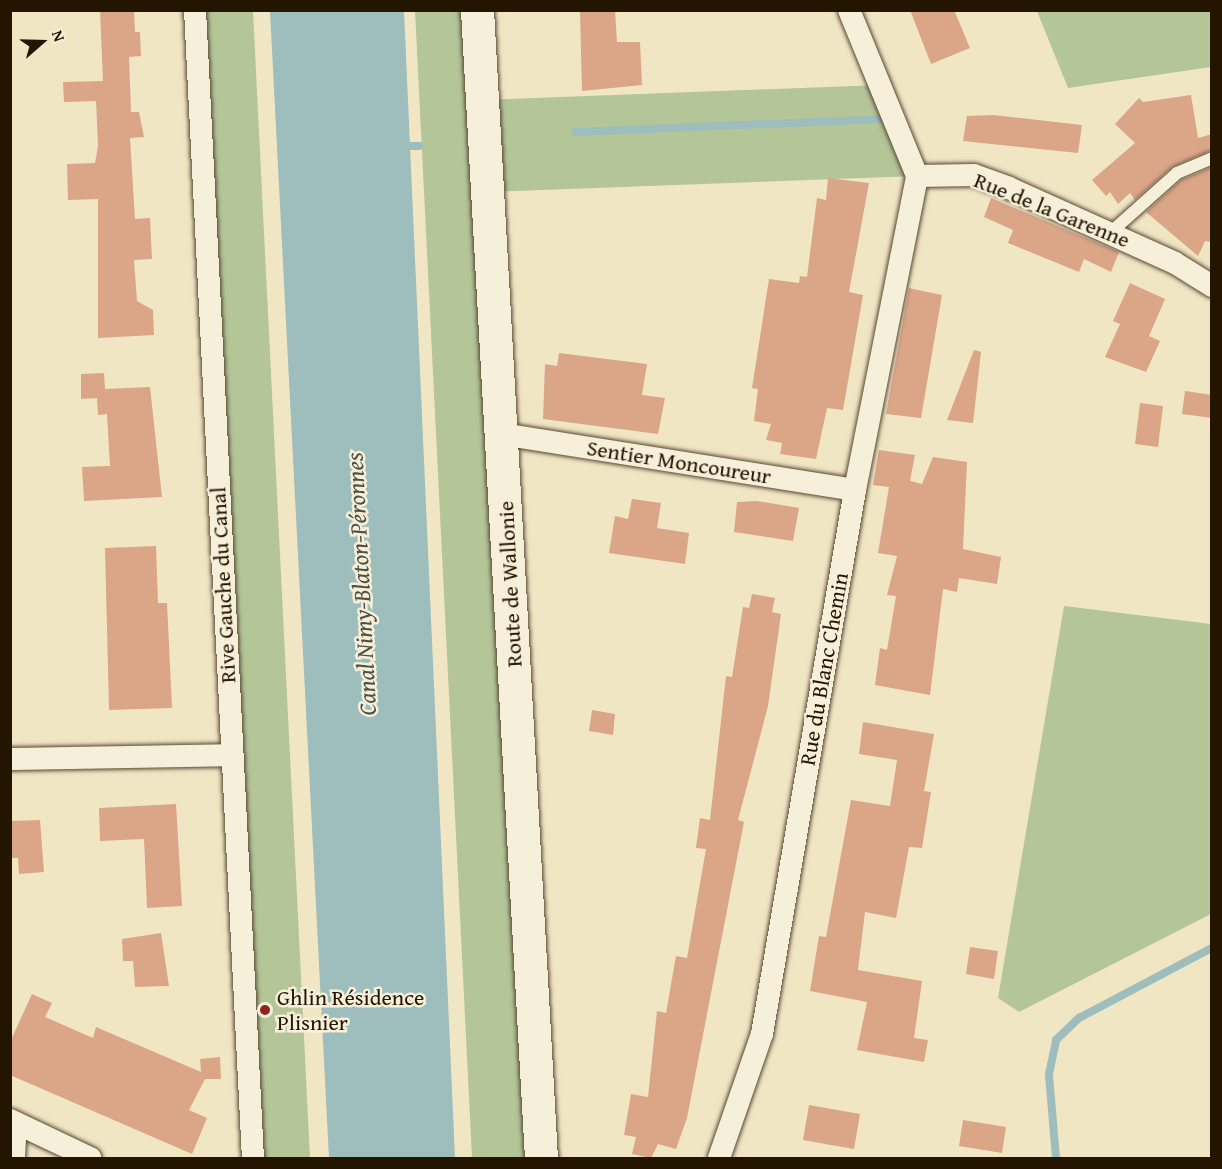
<!DOCTYPE html>
<html>
<head>
<meta charset="utf-8">
<style>
	body { margin:0 }
	#map { position:relative; width:1222px; height:1169px; overflow:hidden; background:#f1e6c4; font-family:"Gentium Book Plus",serif }
	div>[style] { position:absolute }
	.green>* { inset:0; background:#b4c698 }
	.water>* { inset:0; background:#9ebdbd }
	.stream>* { height:8px; margin:-4px; padding:0 4px; transform-origin:4px; border-radius:4px; background:#9ebdbd }
	.building>* { inset:0; background:#dba588 }
	.roads { filter:drop-shadow(0 0 2px #574932) drop-shadow(0 0 2px #574932) }
	.service>* { height:12px; margin:-6px; padding:0 6px; transform-origin:6px; border-radius:6px; background:#f6efd9 }
	.minor>* { height:22px; margin:-11px; padding:0 11px; transform-origin:11px; border-radius:11px; background:#f6efd9 }
	.secondary>* { height:33px; margin:-16.5px; padding:0 16.5px; transform-origin:16.5px; border-radius:16.5px; background:#f6efd9 }
	.dots>* { width:16px; height:16px; translate:-50% -50%; box-sizing:border-box; border:3px solid #f6efd9; border-radius:50% }
	span { translate:-50% -50%; white-space:nowrap; text-align:center; line-height:1.15; -webkit-text-stroke:5px #f6efd9; paint-order:stroke }
	.street-label { font-size:22px; color:#241501 }
	.poi-label { font-size:22px; color:#241501 }
	.left { translate:0 -50%; text-align:left }
	.water-label { font-size:24px; color:#4f5043; font-style:italic }
	.frame { position:absolute; inset:0; border:12px solid #241501; pointer-events:none }
	.north { position:absolute; left:12px; top:12px; width:60px; height:60px; -webkit-text-stroke:4px #f6efd9; paint-order:stroke; rotate:70deg; font-size:16px; font-weight:700; line-height:24px; text-align:center; color:#241501 }
	.north::after { content:''; display:block; margin:auto; width:21px; height:27px; background:#241501; clip-path:polygon(50% 0,100% 100%,50% 72%,0 100%) }
</style>
</head>
<body>
<div id="map">
	<div class="green">
		<div style="clip-path:polygon(195px 11px,253px 11px,310px 1158px,253px 1158px)"></div>
		<div style="clip-path:polygon(415px 11px,477px 11px,482px 100px,880px 85px,917px 176px,486px 192px,541px 1158px,472px 1158px)"></div>
		<div style="clip-path:polygon(1037px 11px,1211px 11px,1211px 67px,1068px 88px)"></div>
		<div style="clip-path:polygon(1064px 606px,1211px 624px,1211px 914px,1019px 1012px,998px 998px)"></div>
	</div>
	<div class="water">
		<div style="clip-path:polygon(270px 11px,404px 11px,455px 1158px,329px 1158px)"></div>
	</div>
	<div class="stream">
		<div style="left:575px;top:132px;width:308px;rotate:-2.4deg"></div>
		<div style="left:403px;top:146px;width:16px"></div>
		<div style="left:1056px;top:1158px;width:84px;rotate:-94.8deg"></div>
		<div style="left:1049px;top:1074px;width:35px;rotate:-78deg"></div>
		<div style="left:1056px;top:1040px;width:32px;rotate:-44deg"></div>
		<div style="left:1079px;top:1018px;width:150px;rotate:-27.8deg"></div>
	</div>
	<div class="building">
		<div style="clip-path:polygon(100px 10px,134px 10px,135px 32px,140px 32px,141px 56px,129px 57px,131px 112px,139px 112px,144px 137px,130px 138px,135px 219px,150px 218px,152px 259px,134px 260px,137px 301px,153px 310px,154px 335px,98px 338px,98px 199px,68px 200px,67px 164px,95px 163px,98px 146px,96px 101px,64px 102px,63px 82px,103px 81px)"></div>
		<div style="clip-path:polygon(580px 10px,615px 10px,617px 42px,640px 42px,642px 85px,582px 91px)"></div>
		<div style="clip-path:polygon(910px 10px,954px 10px,970px 48px,931px 64px)"></div>
		<div style="clip-path:polygon(1191px 95px,1198px 138px,1212px 134px,1212px 150px,1172px 167px,1135px 200px,1130px 193px,1118px 204px,1110px 192px,1106px 196px,1092px 180px,1135px 143px,1115px 124px,1139px 98px,1143px 102px)"></div>
		<div style="clip-path:polygon(993px 115px,1082px 125px,1078px 153px,963px 141px,967px 116px)"></div>
		<div style="clip-path:polygon(1212px 167px,1212px 242px,1205px 241px,1198px 256px,1146px 212px,1181px 180px)"></div>
		<div style="clip-path:polygon(828px 178px,869px 183px,849px 292px,863px 295px,843px 410px,827px 408px,816px 459px,780px 454px,782px 443px,766px 440px,771px 424px,754px 421px,758px 389px,752px 388px,769px 279px,799px 283px,800px 276px,807px 277px,817px 198px,826px 200px)"></div>
		<div style="clip-path:polygon(991px 198px,1119px 252px,1111px 272px,1084px 259px,1079px 272px,1008px 243px,1013px 230px,984px 217px)"></div>
		<div style="clip-path:polygon(1130px 283px,1165px 299px,1149px 336px,1160px 341px,1146px 372px,1105px 357px,1120px 324px,1113px 321px)"></div>
		<div style="clip-path:polygon(909px 288px,942px 295px,921px 418px,886px 414px)"></div>
		<div style="clip-path:polygon(974px 350px,981px 352px,973px 423px,947px 420px)"></div>
		<div style="clip-path:polygon(559px 353px,647px 364px,642px 395px,665px 398px,658px 434px,543px 419px,545px 364px,557px 366px)"></div>
		<div style="clip-path:polygon(104px 373px,105px 389px,150px 387px,162px 497px,84px 501px,82px 467px,110px 466px,107px 414px,98px 415px,97px 398px,81px 399px,81px 374px)"></div>
		<div style="clip-path:polygon(1185px 391px,1212px 395px,1212px 418px,1182px 414px)"></div>
		<div style="clip-path:polygon(1140px 403px,1163px 406px,1158px 447px,1135px 444px)"></div>
		<div style="clip-path:polygon(879px 450px,915px 455px,910px 481px,922px 484px,933px 457px,967px 462px,963px 549px,1001px 557px,997px 584px,959px 578px,957px 592px,943px 589px,930px 695px,875px 685px,880px 648px,887px 650px,896px 596px,887px 595px,897px 556px,878px 553px,889px 487px,873px 485px)"></div>
		<div style="clip-path:polygon(632px 499px,661px 503px,657px 528px,689px 533px,685px 564px,609px 553px,615px 516px,628px 519px)"></div>
		<div style="clip-path:polygon(757px 501px,799px 508px,793px 541px,734px 532px,737px 502px)"></div>
		<div style="clip-path:polygon(156px 546px,158px 603px,167px 603px,172px 708px,109px 710px,105px 548px)"></div>
		<div style="clip-path:polygon(752px 594px,775px 598px,772px 612px,781px 614px,768px 706px,738px 820px,744px 822px,687px 1118px,676px 1149px,658px 1144px,651px 1158px,632px 1154px,636px 1137px,624px 1135px,631px 1094px,648px 1097px,657px 1011px,666px 1013px,676px 956px,687px 958px,706px 849px,696px 848px,700px 818px,710px 820px,726px 676px,732px 677px,743px 607px,749px 608px)"></div>
		<div style="clip-path:polygon(592px 710px,615px 714px,613px 735px,589px 731px)"></div>
		<div style="clip-path:polygon(863px 722px,934px 734px,924px 791px,931px 792px,922px 848px,909px 847px,896px 918px,865px 912px,858px 970px,922px 981px,914px 1038px,928px 1040px,924px 1062px,857px 1050px,867px 1002px,810px 991px,819px 936px,826px 937px,851px 800px,890px 806px,897px 760px,859px 754px)"></div>
		<div style="clip-path:polygon(176px 804px,182px 906px,147px 908px,144px 839px,100px 841px,99px 808px)"></div>
		<div style="clip-path:polygon(40px 820px,44px 872px,19px 874px,18px 858px,10px 858px,10px 821px)"></div>
		<div style="clip-path:polygon(161px 933px,169px 986px,135px 987px,133px 961px,123px 961px,122px 939px)"></div>
		<div style="clip-path:polygon(970px 947px,998px 951px,994px 979px,966px 974px)"></div>
		<div style="clip-path:polygon(32px 994px,52px 1003px,45px 1017px,93px 1038px,96px 1027px,201px 1072px,200px 1059px,220px 1057px,221px 1079px,205px 1079px,189px 1110px,207px 1118px,192px 1154px,10px 1075px,10px 1042px)"></div>
		<div style="clip-path:polygon(809px 1105px,860px 1114px,854px 1149px,803px 1140px)"></div>
		<div style="clip-path:polygon(963px 1120px,1006px 1127px,1002px 1153px,959px 1146px)"></div>
	</div>
	<div class="roads">
		<div class="service">
			<div style="left:1110px;top:233px;width:90px;rotate:-41.8deg"></div>
			<div style="left:1177px;top:173px;width:38px;rotate:-23deg"></div>
		</div>
		<div class="minor">
			<div style="left:195px;top:10px;width:1149px;rotate:87.11deg"></div>
			<div style="left:849px;top:10px;width:179px;rotate:67.7deg"></div>
			<div style="left:917px;top:176px;width:57px;rotate:-1deg"></div>
			<div style="left:974px;top:175px;width:37px;rotate:20deg"></div>
			<div style="left:1009px;top:188px;width:182px;rotate:24.3deg"></div>
			<div style="left:1175px;top:263px;width:44px;rotate:31.9deg"></div>
			<div style="left:502px;top:434px;width:357px;rotate:9deg"></div>
			<div style="left:10px;top:759px;width:221px;rotate:-1deg"></div>
			<div style="left:10px;top:1120px;width:89px;rotate:25.4deg"></div>
			<div style="left:14px;top:1158px;width:35px;rotate:-87deg"></div>
			<div style="left:719px;top:1158px;width:131px;rotate:-70.9deg"></div>
			<div style="left:762px;top:1034px;width:552px;rotate:-80.3deg"></div>
			<div style="left:855px;top:490px;width:320px;rotate:-78.8deg"></div>
		</div>
		<div class="secondary">
			<div style="left:477px;top:10px;width:1150px;rotate:86.81deg"></div>
		</div>
	</div>
	<div class="dots">
		<div style="left:265px;top:1010px;background:#8f2418"></div>
	</div>
	<div class="street-label">
		<span style="left:1052px;top:210px;rotate:22deg">Rue de la Garenne</span>
		<span style="left:679px;top:462px;rotate:9deg">Sentier Moncoureur</span>
		<span style="left:510px;top:584px;rotate:-93deg">Route de Wallonie</span>
		<span style="left:223px;top:585px;rotate:-93deg">Rive Gauche du Canal</span>
		<span style="left:824px;top:669px;rotate:-80deg">Rue du Blanc Chemin</span>
	</div>
	<div class="poi-label">
		<span class="left" style="left:277px;top:1010px">Ghlin Résidence<br>Plisnier</span>
	</div>
	<div class="water-label">
		<span style="left:361px;top:584px;rotate:-93deg">Canal Nimy-Blaton-Péronnes</span>
	</div>
	<div class="frame"></div>
	<div class="north">N</div>
</div>
</body>
</html>
